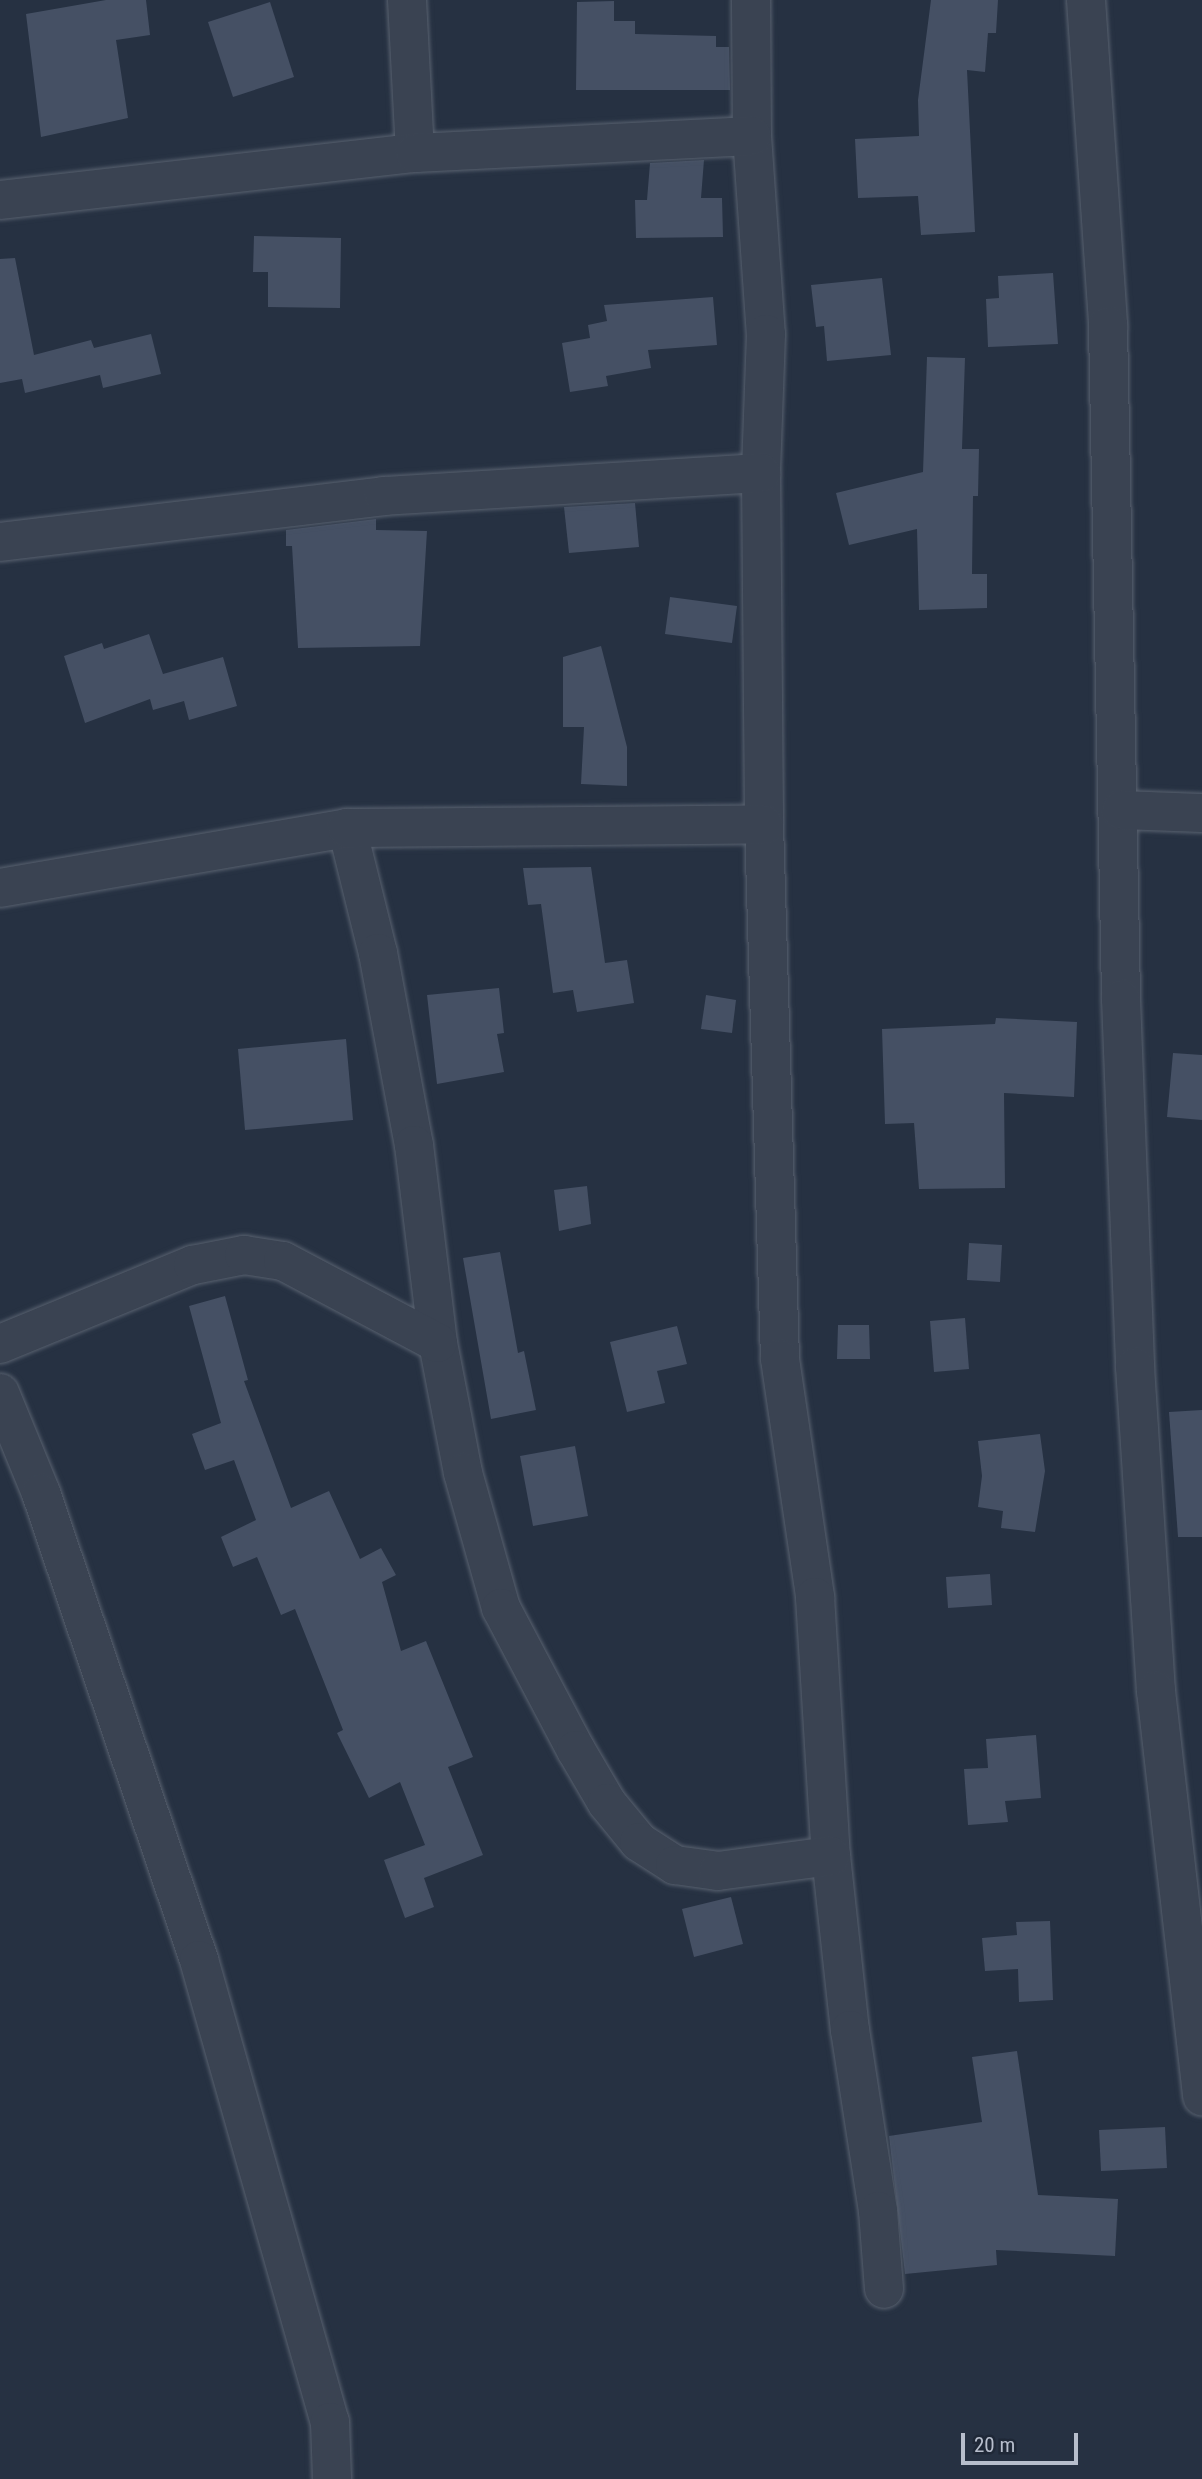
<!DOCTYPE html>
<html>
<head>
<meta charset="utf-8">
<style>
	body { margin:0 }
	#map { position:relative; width:1202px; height:2479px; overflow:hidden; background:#263142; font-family:"Roboto Condensed",sans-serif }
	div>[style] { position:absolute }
	.building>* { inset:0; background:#455064 }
	.roads { filter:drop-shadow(0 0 2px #58616f) drop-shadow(0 0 2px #58616f) }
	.minor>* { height:38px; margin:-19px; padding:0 19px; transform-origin:19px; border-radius:19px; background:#3a4352 }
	span { translate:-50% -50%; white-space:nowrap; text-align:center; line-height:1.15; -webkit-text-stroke:5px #1f2837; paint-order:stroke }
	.scale { position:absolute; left:961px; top:2433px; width:117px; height:32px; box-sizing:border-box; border:4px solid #b7becc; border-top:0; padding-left:9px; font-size:21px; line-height:24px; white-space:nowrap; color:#b7becc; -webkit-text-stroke:5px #1f2837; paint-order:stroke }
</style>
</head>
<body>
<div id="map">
	<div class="building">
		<div style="clip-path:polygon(106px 0,146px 0,150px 35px,116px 40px,128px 118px,41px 137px,26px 14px)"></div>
		<div style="clip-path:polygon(931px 0,998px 0,996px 33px,988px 33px,985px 72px,967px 70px,975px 232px,921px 235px,918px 196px,858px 198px,855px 139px,919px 136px,918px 100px)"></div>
		<div style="clip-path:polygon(614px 1px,614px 21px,635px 21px,635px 34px,716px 36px,716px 47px,729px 47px,730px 90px,576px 90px,577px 2px)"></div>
		<div style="clip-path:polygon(270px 2px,294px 77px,233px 97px,208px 22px)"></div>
		<div style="clip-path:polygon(704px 160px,701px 198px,722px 198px,723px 237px,636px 238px,635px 200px,647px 200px,650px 163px)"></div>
		<div style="clip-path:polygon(254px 236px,341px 238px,340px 308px,268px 307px,268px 272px,253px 272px)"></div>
		<div style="clip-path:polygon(15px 258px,34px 355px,91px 340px,94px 348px,151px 334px,161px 374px,103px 388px,100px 375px,25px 393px,22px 379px,0 383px,0 259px)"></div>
		<div style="clip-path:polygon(1053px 273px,1058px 344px,988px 347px,986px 299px,999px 298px,998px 276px)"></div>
		<div style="clip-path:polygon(882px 278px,891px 355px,827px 361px,824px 326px,816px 327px,811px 285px)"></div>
		<div style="clip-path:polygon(713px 297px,717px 345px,648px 350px,651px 368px,606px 376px,608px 386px,570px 392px,562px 343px,590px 338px,588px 325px,607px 321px,604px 305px)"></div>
		<div style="clip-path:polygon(927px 357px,965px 358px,962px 449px,979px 449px,978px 496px,973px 496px,972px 574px,987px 574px,987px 608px,919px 610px,917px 529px,849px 545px,836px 493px,923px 472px)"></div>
		<div style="clip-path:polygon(635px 503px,639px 547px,569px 553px,564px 507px)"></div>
		<div style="clip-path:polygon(376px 519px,376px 530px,427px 531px,420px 646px,298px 648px,292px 546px,286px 546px,286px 530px)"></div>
		<div style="clip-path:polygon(670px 597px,737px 606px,732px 643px,665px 634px)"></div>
		<div style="clip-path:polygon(149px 634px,163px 674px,223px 657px,237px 706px,189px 720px,184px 701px,153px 710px,150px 699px,85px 723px,64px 656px,102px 643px,104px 649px)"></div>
		<div style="clip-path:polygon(601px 646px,627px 747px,627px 786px,581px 784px,584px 727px,563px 727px,563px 657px)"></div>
		<div style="clip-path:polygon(591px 867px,605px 963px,627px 960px,634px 1003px,577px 1012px,573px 990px,553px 993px,541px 904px,528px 905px,523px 868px)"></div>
		<div style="clip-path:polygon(499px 988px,504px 1033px,497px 1034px,504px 1072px,437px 1084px,427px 995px)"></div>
		<div style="clip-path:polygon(706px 995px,736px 1000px,732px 1033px,701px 1029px)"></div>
		<div style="clip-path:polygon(996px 1018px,1077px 1022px,1074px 1097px,1004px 1093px,1005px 1188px,919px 1189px,914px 1123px,885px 1124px,882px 1029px,995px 1024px)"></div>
		<div style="clip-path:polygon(346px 1039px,353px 1120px,245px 1130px,238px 1049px)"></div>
		<div style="clip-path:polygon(1173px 1053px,1202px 1055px,1202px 1120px,1167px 1117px)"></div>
		<div style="clip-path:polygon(587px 1186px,591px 1224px,559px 1231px,554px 1190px)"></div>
		<div style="clip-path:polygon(969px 1243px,1002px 1245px,1000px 1282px,967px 1280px)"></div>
		<div style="clip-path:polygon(500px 1252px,518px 1353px,524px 1351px,536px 1410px,491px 1419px,463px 1258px)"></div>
		<div style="clip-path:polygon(225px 1296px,248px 1380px,244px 1381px,291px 1508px,329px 1491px,360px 1559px,381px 1548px,396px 1575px,382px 1582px,401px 1651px,426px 1641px,473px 1757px,448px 1767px,483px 1855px,424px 1878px,434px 1907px,405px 1918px,384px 1860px,425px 1845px,400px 1782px,369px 1798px,337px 1733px,343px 1730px,295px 1609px,281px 1615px,257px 1557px,233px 1567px,221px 1537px,256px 1520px,234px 1460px,205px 1470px,192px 1434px,221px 1423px,189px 1306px)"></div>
		<div style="clip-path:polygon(965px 1318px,969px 1369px,934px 1372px,930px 1321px)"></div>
		<div style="clip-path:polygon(838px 1325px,869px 1325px,870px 1359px,837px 1359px)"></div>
		<div style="clip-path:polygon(677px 1326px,687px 1364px,657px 1371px,665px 1403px,627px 1412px,610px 1342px)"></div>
		<div style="clip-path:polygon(1202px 1410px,1202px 1537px,1178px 1537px,1169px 1412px)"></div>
		<div style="clip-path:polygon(1040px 1434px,1045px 1471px,1035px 1532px,1001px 1528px,1003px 1511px,978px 1507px,982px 1476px,978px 1441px)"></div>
		<div style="clip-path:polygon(575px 1446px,588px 1516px,533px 1526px,520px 1456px)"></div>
		<div style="clip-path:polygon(990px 1574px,992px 1605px,948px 1608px,946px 1577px)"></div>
		<div style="clip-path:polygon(1036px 1735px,1041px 1798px,1005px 1801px,1008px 1822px,968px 1825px,964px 1769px,988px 1768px,986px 1739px)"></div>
		<div style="clip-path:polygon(731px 1897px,743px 1944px,694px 1957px,682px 1909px)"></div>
		<div style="clip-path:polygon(1050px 1921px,1053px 2000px,1019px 2002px,1018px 1969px,985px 1971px,982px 1938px,1017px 1935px,1016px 1922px)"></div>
		<div style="clip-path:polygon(1017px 2051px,1038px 2195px,1118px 2199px,1115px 2256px,996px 2250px,997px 2265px,905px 2274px,889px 2136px,982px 2122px,972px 2057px)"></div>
		<div style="clip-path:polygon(1165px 2127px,1167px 2168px,1101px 2171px,1099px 2130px)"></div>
	</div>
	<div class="roads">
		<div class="minor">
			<div style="left:407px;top:0;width:153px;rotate:87deg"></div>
			<div style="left:751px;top:0;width:136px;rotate:89.6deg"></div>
			<div style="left:752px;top:136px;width:198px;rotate:86deg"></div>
			<div style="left:766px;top:334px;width:139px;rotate:92.1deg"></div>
			<div style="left:761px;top:473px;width:351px;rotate:89.5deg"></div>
			<div style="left:764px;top:824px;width:535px;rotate:88.29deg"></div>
			<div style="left:780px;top:1359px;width:241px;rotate:81.6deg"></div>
			<div style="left:815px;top:1597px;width:259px;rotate:86.5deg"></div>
			<div style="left:831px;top:1856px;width:175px;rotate:83.8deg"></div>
			<div style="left:850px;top:2030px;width:183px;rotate:81.2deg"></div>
			<div style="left:878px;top:2211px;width:78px;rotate:85.6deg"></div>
			<div style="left:1086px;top:0;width:327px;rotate:86.1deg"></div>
			<div style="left:1108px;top:326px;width:673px;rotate:88.89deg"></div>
			<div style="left:1121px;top:999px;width:368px;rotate:87.8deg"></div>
			<div style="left:1135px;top:1367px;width:325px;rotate:86.3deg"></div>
			<div style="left:1156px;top:1691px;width:408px;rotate:83.5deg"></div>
			<div style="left:0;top:200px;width:418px;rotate:-6.5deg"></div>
			<div style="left:415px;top:153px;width:337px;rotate:-2.9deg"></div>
			<div style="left:0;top:542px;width:387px;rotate:-6.8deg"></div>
			<div style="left:384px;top:496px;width:378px;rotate:-3.5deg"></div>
			<div style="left:1121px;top:810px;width:81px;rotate:2.1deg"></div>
			<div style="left:347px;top:828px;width:129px;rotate:76.1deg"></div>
			<div style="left:378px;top:953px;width:195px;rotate:79.4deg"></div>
			<div style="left:414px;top:1145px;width:199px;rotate:83.1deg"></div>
			<div style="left:438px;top:1343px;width:132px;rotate:79.1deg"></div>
			<div style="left:463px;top:1473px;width:140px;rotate:74.3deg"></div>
			<div style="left:501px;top:1608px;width:161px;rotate:62.2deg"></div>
			<div style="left:576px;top:1750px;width:61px;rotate:59.7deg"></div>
			<div style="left:607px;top:1803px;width:50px;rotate:50.6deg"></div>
			<div style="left:639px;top:1842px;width:43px;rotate:32.6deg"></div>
			<div style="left:675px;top:1865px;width:43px;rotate:7.9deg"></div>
			<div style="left:718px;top:1871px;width:114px;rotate:-7.6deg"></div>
			<div style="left:0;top:888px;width:352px;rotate:-9.8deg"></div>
			<div style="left:347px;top:828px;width:417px;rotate:-0.5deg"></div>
			<div style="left:0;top:1344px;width:209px;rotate:-22.3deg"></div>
			<div style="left:193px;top:1265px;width:52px;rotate:-11.1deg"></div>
			<div style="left:244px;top:1255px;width:39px;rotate:9deg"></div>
			<div style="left:283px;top:1261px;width:175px;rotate:27.9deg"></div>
			<div style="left:0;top:1393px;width:108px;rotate:67.7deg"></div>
			<div style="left:41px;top:1493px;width:493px;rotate:71.3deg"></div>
			<div style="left:199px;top:1960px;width:480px;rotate:74.2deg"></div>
			<div style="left:330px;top:2422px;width:57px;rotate:88deg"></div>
		</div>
	</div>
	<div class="scale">20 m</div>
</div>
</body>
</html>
